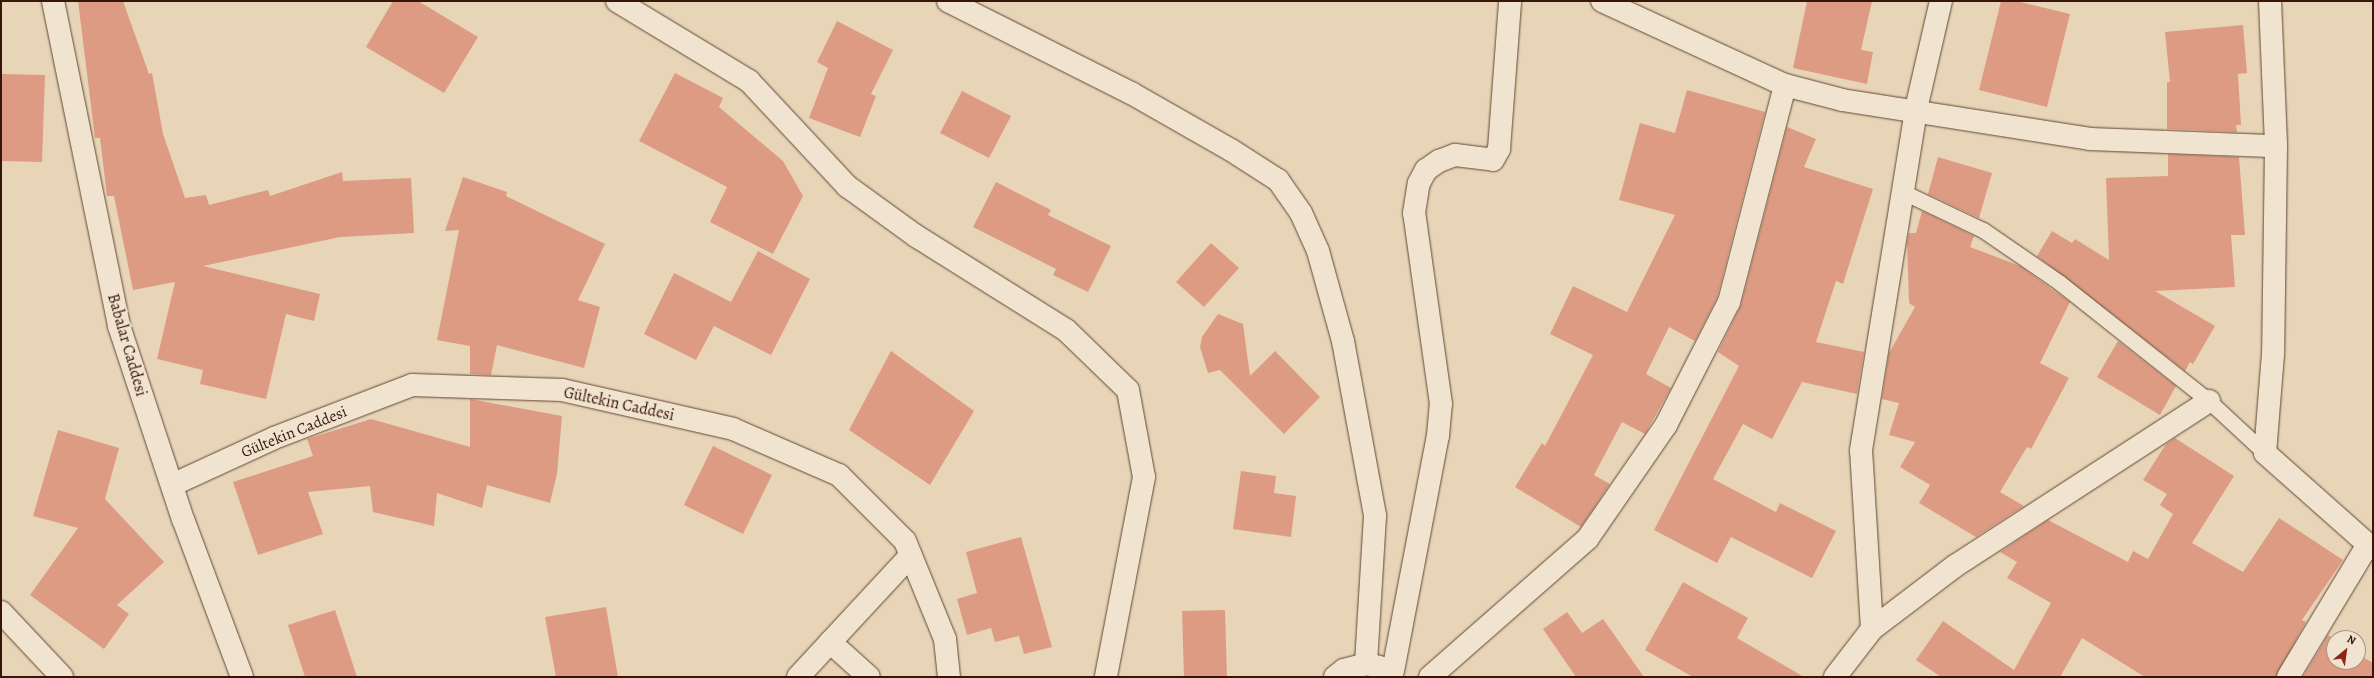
<!DOCTYPE html>
<html>
<head>
<meta charset="utf-8">
<style>
	body { margin:0 }
	#map { position:relative; width:2374px; height:678px; overflow:hidden; background:#e8d5b7; font-family:Alegreya,serif }
	div>[style] { position:absolute }
	.building>* { inset:0; background:#dd9b83 }
	.roads { filter:drop-shadow(0 0 1px #634634) drop-shadow(0 0 1px #634634) }
	.service>* { height:15px; margin:-7.5px; padding:0 7.5px; transform-origin:7.5px; border-radius:7.5px; background:#f0e4d0 }
	.minor>* { height:22px; margin:-11px; padding:0 11px; transform-origin:11px; border-radius:11px; background:#f0e4d0 }
	.secondary>* { height:22px; margin:-11px; padding:0 11px; transform-origin:11px; border-radius:11px; background:#f0e4d0 }
	span { translate:-50% -50%; white-space:nowrap; text-align:center; line-height:1.15; -webkit-text-stroke:4px #f0e4d0; paint-order:stroke }
	.street-label { font-size:16px; color:#371609 }
	.frame { position:absolute; inset:0; border:2px solid #371609; pointer-events:none }
	.north { position:absolute; left:2326px; top:630px; width:40px; height:40px; box-sizing:border-box; background:#f0e4d0; border:1px solid #a69280; border-radius:50%; rotate:29deg; font-size:11px; font-weight:700; line-height:16px; text-align:center; color:#371609 }
	.north::after { content:''; display:block; margin:auto; width:14px; height:18px; background:#8f2418; clip-path:polygon(50% 0,100% 100%,50% 72%,0 100%) }
</style>
</head>
<body>
<div id="map">
	<div class="building">
		<div style="clip-path:polygon(78px 1px,123px 1px,149px 74px,152px 73px,163px 134px,185px 198px,206px 195px,209px 205px,268px 190px,270px 196px,342px 172px,343px 181px,411px 178px,414px 233px,340px 237px,203px 266px,320px 294px,314px 321px,286px 314px,266px 399px,200px 384px,203px 370px,157px 359px,175px 282px,133px 290px,114px 196px,107px 196px,100px 138px,95px 138px)"></div>
		<div style="clip-path:polygon(393px 1px,418px 1px,478px 37px,444px 93px,366px 47px)"></div>
		<div style="clip-path:polygon(1807px 1px,1872px 1px,1861px 50px,1873px 52px,1867px 84px,1793px 68px)"></div>
		<div style="clip-path:polygon(2001px 1px,2016px 1px,2070px 14px,2047px 107px,1979px 90px)"></div>
		<div style="clip-path:polygon(837px 21px,893px 50px,871px 94px,876px 96px,860px 137px,809px 118px,828px 68px,817px 62px)"></div>
		<div style="clip-path:polygon(2243px 25px,2247px 73px,2238px 74px,2241px 125px,2236px 125px,2237px 132px,2167px 129px,2167px 82px,2170px 82px,2165px 32px)"></div>
		<div style="clip-path:polygon(675px 73px,723px 98px,719px 107px,783px 161px,803px 196px,773px 254px,710px 222px,727px 187px,639px 141px)"></div>
		<div style="clip-path:polygon(1px 74px,45px 75px,42px 162px,1px 161px)"></div>
		<div style="clip-path:polygon(1687px 90px,1765px 112px,1717px 298px,1695px 341px,1669px 327px,1646px 374px,1671px 388px,1645px 434px,1622px 422px,1594px 475px,1610px 484px,1581px 527px,1515px 487px,1542px 443px,1545px 446px,1593px 355px,1550px 334px,1573px 286px,1627px 312px,1675px 215px,1619px 200px,1640px 123px,1675px 133px)"></div>
		<div style="clip-path:polygon(962px 91px,1011px 116px,989px 158px,940px 133px)"></div>
		<div style="clip-path:polygon(1787px 127px,1816px 139px,1804px 167px,1873px 189px,1843px 284px,1836px 281px,1816px 342px,1864px 352px,1857px 394px,1802px 382px,1772px 439px,1743px 424px,1713px 479px,1776px 512px,1780px 503px,1836px 531px,1812px 578px,1731px 537px,1717px 563px,1654px 530px,1739px 366px,1718px 352px,1741px 305px)"></div>
		<div style="clip-path:polygon(2168px 154px,2239px 157px,2245px 235px,2231px 235px,2235px 287px,2155px 291px,2215px 326px,2193px 364px,2190px 362px,2185px 371px,2037px 256px,2052px 231px,2072px 243px,2075px 239px,2109px 260px,2106px 178px,2168px 176px)"></div>
		<div style="clip-path:polygon(1938px 157px,1992px 173px,1979px 218px,1928px 194px)"></div>
		<div style="clip-path:polygon(463px 177px,507px 192px,506px 196px,605px 244px,578px 300px,600px 307px,584px 368px,497px 345px,491px 375px,470px 374px,470px 346px,437px 340px,459px 230px,445px 231px)"></div>
		<div style="clip-path:polygon(996px 182px,1051px 210px,1048px 215px,1111px 246px,1088px 292px,1053px 275px,1056px 269px,973px 227px)"></div>
		<div style="clip-path:polygon(1922px 211px,1974px 236px,1970px 247px,2020px 266px,2070px 302px,2040px 363px,2069px 378px,2031px 449px,2027px 447px,2000px 492px,2024px 506px,1976px 537px,1919px 503px,1930px 485px,1900px 467px,1915px 442px,1889px 435px,1899px 403px,1882px 399px,1889px 353px,1915px 307px,1909px 303px,1907px 242px,1909px 233px,1916px 233px)"></div>
		<div style="clip-path:polygon(1211px 243px,1239px 268px,1204px 307px,1176px 282px)"></div>
		<div style="clip-path:polygon(758px 251px,810px 279px,771px 355px,714px 326px,696px 360px,644px 334px,674px 273px,731px 302px)"></div>
		<div style="clip-path:polygon(1218px 314px,1243px 324px,1250px 376px,1275px 351px,1320px 397px,1284px 434px,1220px 370px,1208px 373px,1200px 347px,1202px 337px)"></div>
		<div style="clip-path:polygon(2118px 341px,2176px 386px,2160px 415px,2097px 377px)"></div>
		<div style="clip-path:polygon(891px 351px,974px 411px,930px 485px,849px 430px)"></div>
		<div style="clip-path:polygon(470px 399px,562px 416px,557px 474px,550px 503px,487px 485px,482px 508px,437px 493px,434px 526px,373px 512px,370px 486px,308px 492px,323px 534px,258px 555px,233px 482px,313px 456px,307px 439px,371px 419px,470px 447px)"></div>
		<div style="clip-path:polygon(58px 430px,119px 448px,105px 499px,164px 562px,117px 605px,129px 614px,104px 649px,30px 595px,78px 528px,33px 516px)"></div>
		<div style="clip-path:polygon(2175px 438px,2234px 476px,2192px 543px,2243px 572px,2279px 518px,2343px 560px,2302px 620px,2306px 622px,2276px 677px,2145px 677px,2082px 638px,2060px 677px,1941px 677px,1916px 660px,1943px 621px,2014px 670px,2051px 603px,2007px 578px,2017px 562px,2000px 552px,2048px 520px,2128px 562px,2133px 551px,2148px 559px,2173px 514px,2160px 505px,2167px 494px,2143px 480px,2166px 444px)"></div>
		<div style="clip-path:polygon(713px 446px,772px 475px,743px 534px,684px 505px)"></div>
		<div style="clip-path:polygon(1241px 471px,1276px 476px,1274px 493px,1296px 496px,1291px 537px,1233px 529px)"></div>
		<div style="clip-path:polygon(1021px 537px,1052px 647px,1024px 654px,1019px 636px,995px 642px,991px 628px,967px 635px,957px 599px,977px 593px,966px 552px)"></div>
		<div style="clip-path:polygon(1683px 582px,1748px 618px,1737px 638px,1804px 677px,1693px 677px,1645px 650px)"></div>
		<div style="clip-path:polygon(606px 607px,618px 677px,556px 677px,545px 617px)"></div>
		<div style="clip-path:polygon(335px 610px,357px 677px,305px 677px,288px 625px)"></div>
		<div style="clip-path:polygon(1225px 610px,1227px 677px,1184px 677px,1182px 611px)"></div>
		<div style="clip-path:polygon(1567px 612px,1582px 633px,1603px 619px,1644px 677px,1576px 677px,1543px 629px)"></div>
		<div style="clip-path:polygon(2328px 635px,2334px 639px,2334px 662px,2358px 662px,2358px 654px,2373px 663px,2373px 677px,2303px 677px)"></div>
	</div>
	<div class="roads">
		<div class="service">
			<div style="left:1903px;top:192px;width:89px;rotate:25.4deg"></div>
			<div style="left:1983px;top:230px;width:93px;rotate:34.5deg"></div>
			<div style="left:2060px;top:283px;width:190px;rotate:38.4deg"></div>
			<div style="left:2209px;top:401px;width:76px;rotate:42.9deg"></div>
		</div>
		<div class="minor">
			<div style="left:53px;top:1px;width:332px;rotate:78.5deg"></div>
			<div style="left:119px;top:326px;width:203px;rotate:71.7deg"></div>
			<div style="left:183px;top:519px;width:169px;rotate:69.5deg"></div>
			<div style="left:617px;top:1px;width:154px;rotate:31.2deg"></div>
			<div style="left:749px;top:81px;width:144px;rotate:47deg"></div>
			<div style="left:847px;top:186px;width:85px;rotate:35.9deg"></div>
			<div style="left:916px;top:236px;width:177px;rotate:32.1deg"></div>
			<div style="left:1066px;top:330px;width:86px;rotate:44.1deg"></div>
			<div style="left:1128px;top:390px;width:88px;rotate:79.6deg"></div>
			<div style="left:1144px;top:477px;width:204px;rotate:100.8deg"></div>
			<div style="left:948px;top:1px;width:205px;rotate:26.7deg"></div>
			<div style="left:1131px;top:93px;width:115px;rotate:29.7deg"></div>
			<div style="left:1231px;top:150px;width:56px;rotate:32.6deg"></div>
			<div style="left:1278px;top:180px;width:40px;rotate:55.1deg"></div>
			<div style="left:1301px;top:213px;width:42px;rotate:65.9deg"></div>
			<div style="left:1318px;top:251px;width:93px;rotate:74.5deg"></div>
			<div style="left:1343px;top:341px;width:178px;rotate:79.6deg"></div>
			<div style="left:1375px;top:516px;width:148px;rotate:93.5deg"></div>
			<div style="left:1602px;top:1px;width:201px;rotate:24.7deg"></div>
			<div style="left:1785px;top:85px;width:59px;rotate:14.7deg"></div>
			<div style="left:1842px;top:100px;width:251px;rotate:8.9deg"></div>
			<div style="left:2090px;top:139px;width:186px;rotate:2.2deg"></div>
			<div style="left:2270px;top:1px;width:145px;rotate:87.6deg"></div>
			<div style="left:2276px;top:146px;width:208px;rotate:90.8deg"></div>
			<div style="left:2273px;top:354px;width:99px;rotate:94.6deg"></div>
			<div style="left:2265px;top:453px;width:144px;rotate:41.6deg"></div>
			<div style="left:172px;top:485px;width:112px;rotate:-24.7deg"></div>
			<div style="left:274px;top:438px;width:148px;rotate:-21deg"></div>
			<div style="left:412px;top:385px;width:150px;rotate:1.9deg"></div>
			<div style="left:562px;top:390px;width:175px;rotate:12.8deg"></div>
			<div style="left:733px;top:429px;width:116px;rotate:23.5deg"></div>
			<div style="left:839px;top:475px;width:93px;rotate:45deg"></div>
			<div style="left:905px;top:541px;width:106px;rotate:67.8deg"></div>
			<div style="left:945px;top:639px;width:38px;rotate:84deg"></div>
			<div style="left:1872px;top:629px;width:179px;rotate:-93.5deg"></div>
			<div style="left:1861px;top:450px;width:345px;rotate:-80.8deg"></div>
			<div style="left:1916px;top:109px;width:111px;rotate:-77deg"></div>
			<div style="left:830px;top:642px;width:52px;rotate:41.9deg"></div>
			<div style="left:1393px;top:671px;width:239px;rotate:-79.2deg"></div>
			<div style="left:1438px;top:436px;width:32px;rotate:-85deg"></div>
			<div style="left:1441px;top:404px;width:193px;rotate:-98deg"></div>
			<div style="left:1414px;top:213px;width:30px;rotate:-81deg"></div>
			<div style="left:1419px;top:183px;width:15px;rotate:-62deg"></div>
			<div style="left:1426px;top:170px;width:16px;rotate:-35deg"></div>
			<div style="left:1439px;top:161px;width:17px;rotate:-21deg"></div>
			<div style="left:1455px;top:155px;width:38px;rotate:7deg"></div>
			<div style="left:1493px;top:160px;width:13px;rotate:-61deg"></div>
			<div style="left:1499px;top:149px;width:148px;rotate:-85.7deg"></div>
			<div style="left:798px;top:677px;width:166px;rotate:-47.2deg"></div>
			<div style="left:1335px;top:677px;width:11px;rotate:-38deg"></div>
			<div style="left:1344px;top:670px;width:23px;rotate:-15deg"></div>
			<div style="left:1366px;top:664px;width:14px;rotate:12deg"></div>
			<div style="left:1430px;top:677px;width:210px;rotate:-41.3deg"></div>
			<div style="left:1588px;top:538px;width:137px;rotate:-55.4deg"></div>
			<div style="left:1666px;top:425px;width:138px;rotate:-62.9deg"></div>
			<div style="left:1729px;top:302px;width:224px;rotate:-75.5deg"></div>
			<div style="left:1835px;top:677px;width:61px;rotate:-52.4deg"></div>
			<div style="left:1872px;top:629px;width:104px;rotate:-37.2deg"></div>
			<div style="left:1955px;top:566px;width:303px;rotate:-33deg"></div>
			<div style="left:2288px;top:677px;width:153px;rotate:-58.9deg"></div>
		</div>
		<div class="secondary">
			<div style="left:1px;top:612px;width:89px;rotate:46.8deg"></div>
		</div>
	</div>
	<div class="street-label">
		<span style="left:127px;top:345px;rotate:74deg">Babalar Caddesi</span>
		<span style="left:619px;top:404px;rotate:12deg">Gültekin Caddesi</span>
		<span style="left:294px;top:432px;rotate:-22deg">Gültekin Caddesi</span>
	</div>
	<div class="frame"></div>
	<div class="north">N</div>
</div>
</body>
</html>
